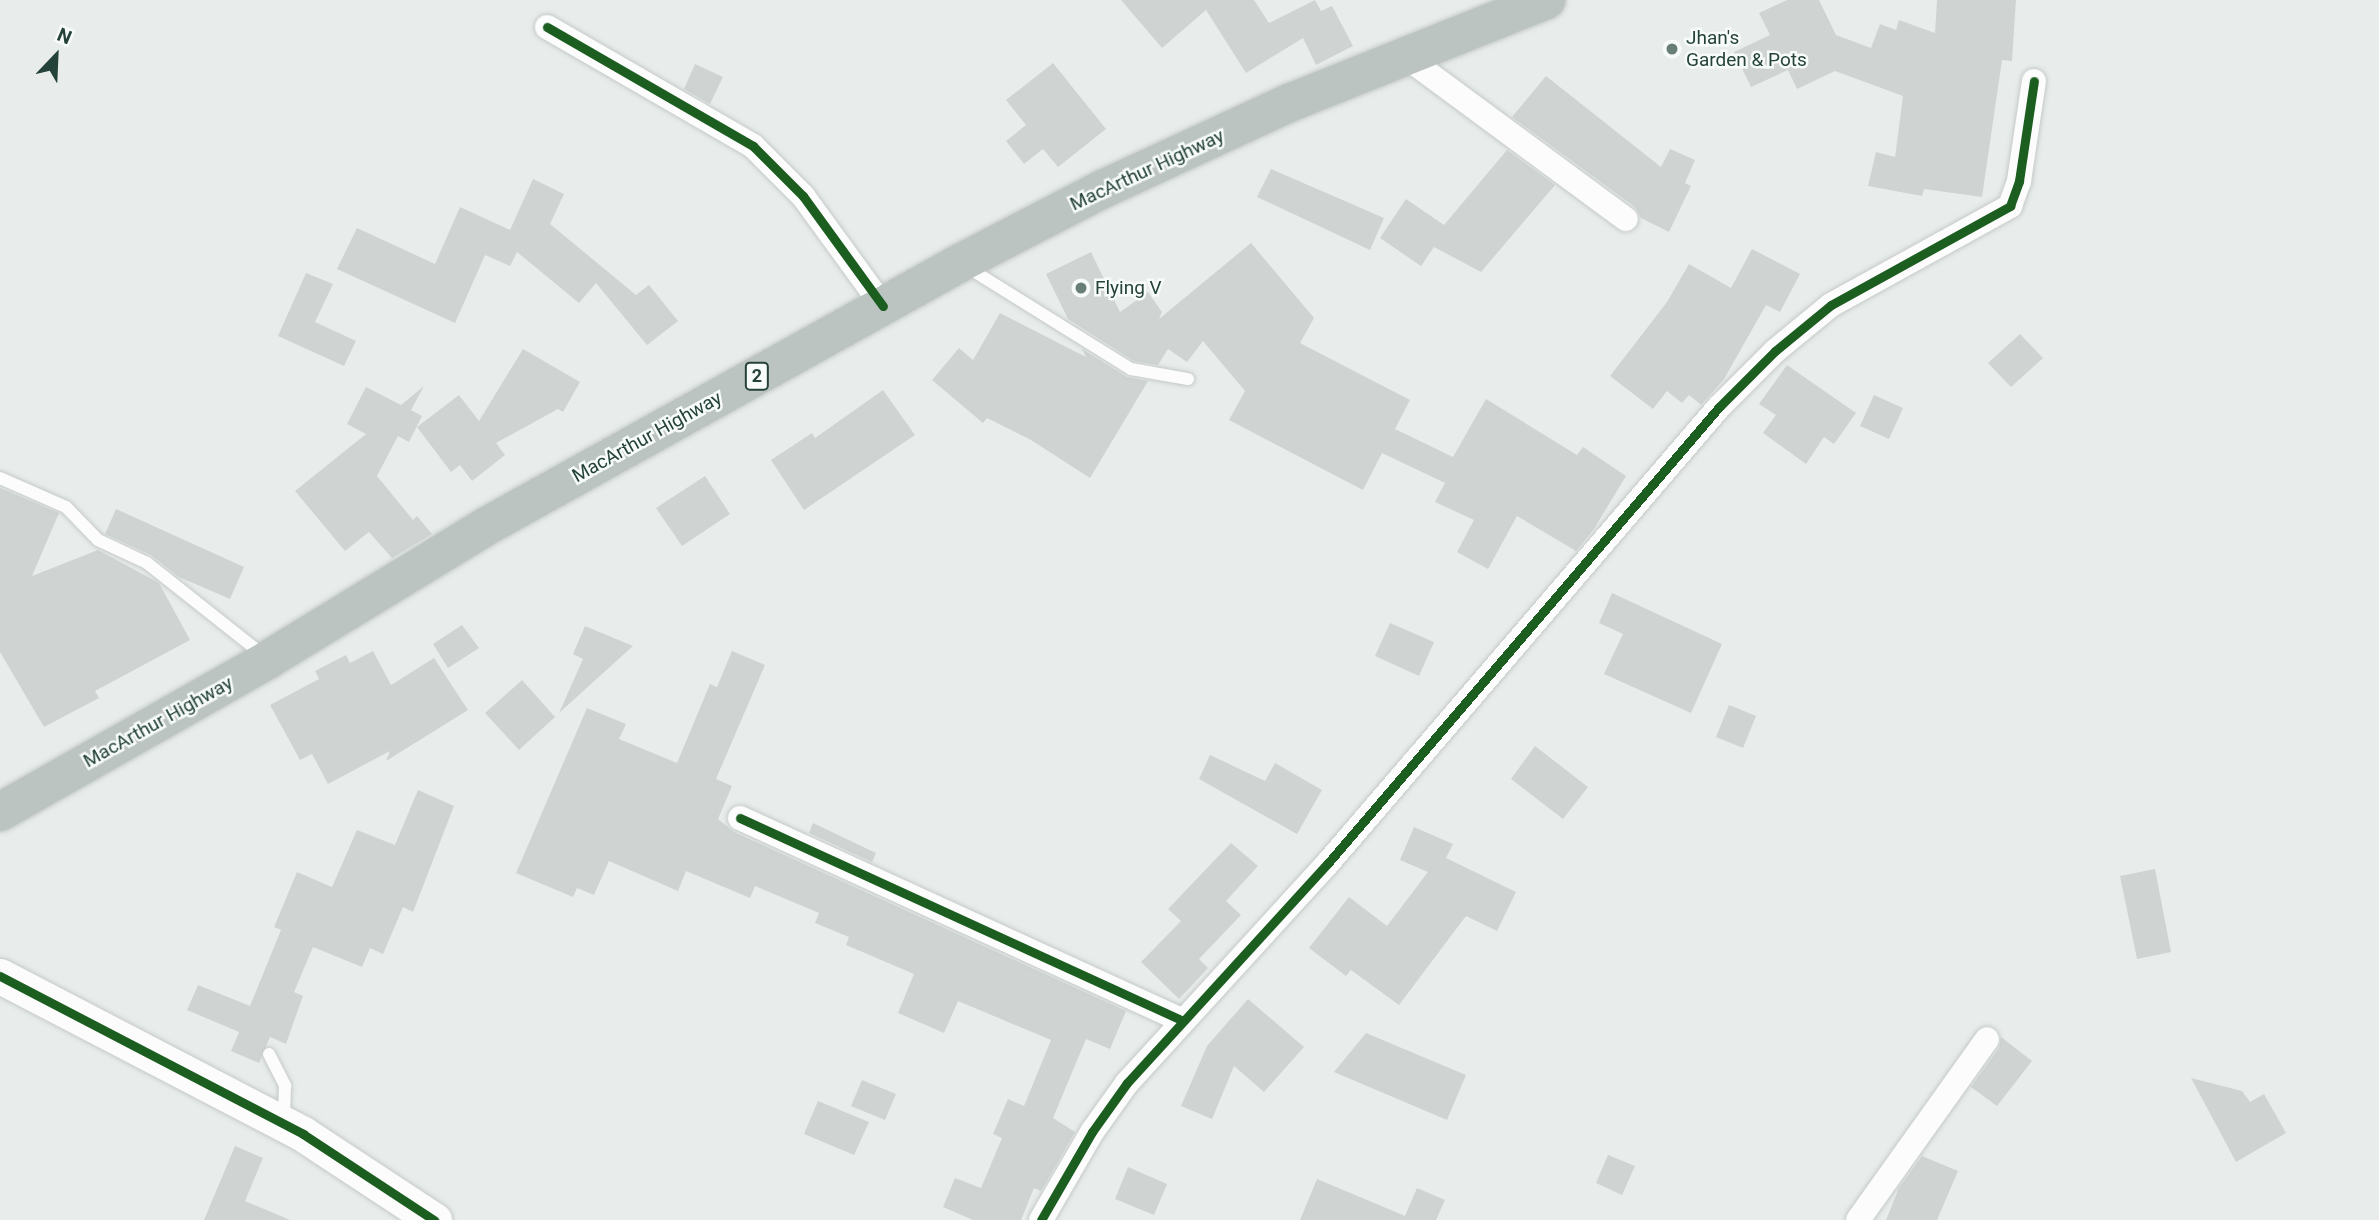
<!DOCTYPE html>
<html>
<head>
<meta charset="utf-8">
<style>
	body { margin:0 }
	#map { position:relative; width:2379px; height:1220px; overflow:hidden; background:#e8edeb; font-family:Roboto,sans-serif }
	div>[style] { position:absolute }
	.building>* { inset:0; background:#cfd4d2 }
	.roads { filter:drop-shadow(0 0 2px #c5cac8) drop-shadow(0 0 2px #c5cac8) }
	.lane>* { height:12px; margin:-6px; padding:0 6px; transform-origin:6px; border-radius:6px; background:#fcfcfc }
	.street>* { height:24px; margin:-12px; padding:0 12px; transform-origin:12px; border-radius:12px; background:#fcfcfc }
	.secondary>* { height:35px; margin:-17.5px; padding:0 17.5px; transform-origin:17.5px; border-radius:17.5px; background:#fcfcfc }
	.highway>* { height:38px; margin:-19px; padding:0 19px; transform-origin:19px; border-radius:19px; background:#bcc4c2 }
	.cycleway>* { height:9px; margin:-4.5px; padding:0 4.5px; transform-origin:4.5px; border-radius:4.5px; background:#1b5e20 }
	.dots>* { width:19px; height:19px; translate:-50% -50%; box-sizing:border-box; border:4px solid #f7fbf9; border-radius:50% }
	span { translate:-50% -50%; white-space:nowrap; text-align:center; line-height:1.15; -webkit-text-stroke:5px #f7fbf9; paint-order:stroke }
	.shield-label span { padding:2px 5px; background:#f7fbf9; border:2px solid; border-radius:5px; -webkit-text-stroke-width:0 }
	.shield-label { font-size:18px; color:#24423a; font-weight:700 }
	.poi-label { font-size:19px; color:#24423a }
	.left { translate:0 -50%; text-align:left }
	.street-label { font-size:19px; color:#24423a }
	.north { position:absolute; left:21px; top:21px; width:70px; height:70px; -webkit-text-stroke:5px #f7fbf9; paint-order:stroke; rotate:23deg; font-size:19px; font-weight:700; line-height:28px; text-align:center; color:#24423a }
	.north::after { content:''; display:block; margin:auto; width:24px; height:32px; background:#24423a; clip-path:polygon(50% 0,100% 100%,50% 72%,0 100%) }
</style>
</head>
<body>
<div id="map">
	<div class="building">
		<div style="clip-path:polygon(1121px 0,1254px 0,1269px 23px,1315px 0,1321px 11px,1332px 6px,1353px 46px,1316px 65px,1303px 38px,1246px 73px,1206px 10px,1162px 48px)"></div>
		<div style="clip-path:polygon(1787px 0,1819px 0,1836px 35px,1871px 48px,1880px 24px,1896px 30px,1899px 20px,1935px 33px,1937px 0,2016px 0,2012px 61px,2002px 60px,1982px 197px,1924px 189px,1922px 196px,1868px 186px,1876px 152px,1895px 157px,1903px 96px,1835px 71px,1797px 89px,1788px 70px,1751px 87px,1734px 52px,1770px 35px,1759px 13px)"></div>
		<div style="clip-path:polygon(1053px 63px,1106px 129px,1058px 167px,1043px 149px,1024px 164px,1006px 141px,1026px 125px,1006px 100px)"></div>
		<div style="clip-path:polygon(695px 64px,723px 77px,710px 104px,684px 89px)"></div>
		<div style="clip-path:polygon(1546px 76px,1661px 167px,1670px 149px,1695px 160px,1685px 183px,1691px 186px,1669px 232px,1641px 218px,1635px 207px,1512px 117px)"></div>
		<div style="clip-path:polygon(1507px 150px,1555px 185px,1481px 272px,1434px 247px,1421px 266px,1380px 238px,1406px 199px,1444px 225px)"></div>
		<div style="clip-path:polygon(1271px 169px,1384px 218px,1370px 250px,1257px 197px)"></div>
		<div style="clip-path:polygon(533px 179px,564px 194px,550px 224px,636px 295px,649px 285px,678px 321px,647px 345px,596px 283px,579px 303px,517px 252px,510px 266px,485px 255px,455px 323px,337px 269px,357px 228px,435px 264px,460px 207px,510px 230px)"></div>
		<div style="clip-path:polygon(1251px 243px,1314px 318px,1300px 343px,1410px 400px,1395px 429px,1453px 457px,1486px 399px,1577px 455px,1583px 447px,1626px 476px,1594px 529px,1576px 551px,1517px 516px,1488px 569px,1457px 552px,1474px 520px,1435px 502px,1445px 483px,1382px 453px,1363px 490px,1229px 420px,1245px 391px,1203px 341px,1187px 362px,1168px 349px,1158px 365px,1134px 361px,1068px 319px,1046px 274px,1091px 252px,1120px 312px,1148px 292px,1162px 312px,1159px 319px)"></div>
		<div style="clip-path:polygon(1752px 249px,1800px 274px,1780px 312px,1766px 305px,1724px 379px,1701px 405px,1689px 395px,1682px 403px,1667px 391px,1653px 409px,1610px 376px,1667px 302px,1689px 264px,1731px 288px)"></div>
		<div style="clip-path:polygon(306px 273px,333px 284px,315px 322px,356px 341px,344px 366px,278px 336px)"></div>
		<div style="clip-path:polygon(1000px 313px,1086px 357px,1082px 349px,1127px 377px,1148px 381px,1090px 478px,1031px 440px,987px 418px,983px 423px,932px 380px,959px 348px,973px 360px)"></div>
		<div style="clip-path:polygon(2020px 334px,2043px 358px,2011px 387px,1988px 363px)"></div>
		<div style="clip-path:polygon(523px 349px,580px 382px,563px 412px,558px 409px,496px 443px,505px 455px,472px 481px,460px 465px,451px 472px,417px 427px,459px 395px,479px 421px)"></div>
		<div style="clip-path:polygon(1787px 365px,1856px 413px,1834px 444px,1824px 437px,1806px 464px,1763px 433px,1776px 415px,1759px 404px)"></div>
		<div style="clip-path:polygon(424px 386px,411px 410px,422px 416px,409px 442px,398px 436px,377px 476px,413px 520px,417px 516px,432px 534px,392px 558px,369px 532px,345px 551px,295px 491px,366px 434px,347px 424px,366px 387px,401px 405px)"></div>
		<div style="clip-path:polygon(883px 390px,915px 435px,804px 510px,771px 460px,812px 433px,815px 438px)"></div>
		<div style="clip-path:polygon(1874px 395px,1903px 408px,1889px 439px,1860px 426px)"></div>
		<div style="clip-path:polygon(705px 476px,730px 514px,682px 546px,656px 508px)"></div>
		<div style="clip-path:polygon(0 488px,59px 513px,32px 576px,98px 550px,159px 583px,190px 640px,95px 691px,99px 698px,44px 727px,0 652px)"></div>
		<div style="clip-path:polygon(116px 509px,244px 567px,230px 599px,179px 577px,151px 555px,105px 534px)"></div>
		<div style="clip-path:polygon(1612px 593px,1722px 644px,1691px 713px,1604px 674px,1623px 634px,1599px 623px)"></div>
		<div style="clip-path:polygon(1390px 623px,1434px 642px,1419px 676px,1375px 656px)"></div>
		<div style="clip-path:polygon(462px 625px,479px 648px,448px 668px,433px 644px)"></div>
		<div style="clip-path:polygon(585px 626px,633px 646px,559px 713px,583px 659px,573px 654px)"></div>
		<div style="clip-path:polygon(373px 651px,391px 685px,434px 658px,468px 710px,386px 761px,390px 751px,328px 784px,312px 754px,300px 760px,270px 705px,319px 679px,315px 671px,346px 655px,350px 663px)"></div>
		<div style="clip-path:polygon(732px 651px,765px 665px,716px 779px,732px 786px,718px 819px,734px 832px,1126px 1011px,1110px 1049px,1086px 1039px,1053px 1118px,1075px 1132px,1041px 1191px,1034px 1188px,1021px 1220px,973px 1220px,943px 1207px,955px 1178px,981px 1188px,1002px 1138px,993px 1134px,1008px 1099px,1024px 1106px,1051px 1040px,958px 1001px,944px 1033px,898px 1013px,914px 974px,846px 945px,849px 937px,815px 923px,819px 913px,755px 886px,750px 898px,686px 871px,678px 891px,609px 861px,594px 895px,577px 888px,573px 897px,516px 873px,587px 708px,626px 724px,619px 739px,677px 763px,710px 684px,717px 687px)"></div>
		<div style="clip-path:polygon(522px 680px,555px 717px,519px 750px,485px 713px)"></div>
		<div style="clip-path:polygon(1729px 705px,1756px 716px,1743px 748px,1716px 737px)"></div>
		<div style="clip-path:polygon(1535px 746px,1588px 787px,1563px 819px,1511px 779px)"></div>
		<div style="clip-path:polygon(1210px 755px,1265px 781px,1275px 763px,1322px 790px,1297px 834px,1199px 779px)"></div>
		<div style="clip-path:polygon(418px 790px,454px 806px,413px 912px,403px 907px,383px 954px,370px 948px,362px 967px,313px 947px,294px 992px,303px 996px,286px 1044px,270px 1037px,259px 1063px,231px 1051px,239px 1032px,187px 1010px,198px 985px,250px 1006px,281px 930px,274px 927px,297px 872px,332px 887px,357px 830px,395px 845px)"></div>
		<div style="clip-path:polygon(813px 823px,876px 853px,872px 862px,809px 833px)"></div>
		<div style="clip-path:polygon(1414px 827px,1453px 844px,1446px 858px,1516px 892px,1497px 931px,1466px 916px,1399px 1005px,1351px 970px,1346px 976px,1309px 948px,1349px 897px,1387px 926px,1428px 872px,1400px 860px)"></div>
		<div style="clip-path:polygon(1231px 843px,1258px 866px,1226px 901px,1241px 915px,1199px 959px,1208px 968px,1179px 999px,1141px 962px,1181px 921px,1168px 909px)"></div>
		<div style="clip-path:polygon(2155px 869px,2171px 952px,2137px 959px,2120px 876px)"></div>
		<div style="clip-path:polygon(1248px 999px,1304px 1047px,1264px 1092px,1234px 1066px,1212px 1119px,1181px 1106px,1207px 1046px)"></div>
		<div style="clip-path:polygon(1366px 1033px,1466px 1075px,1447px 1120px,1334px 1072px)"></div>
		<div style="clip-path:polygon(2001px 1037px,2032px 1061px,1997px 1106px,1971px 1087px,1999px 1048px)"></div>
		<div style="clip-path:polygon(2191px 1078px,2242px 1091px,2250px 1102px,2264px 1094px,2286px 1133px,2236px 1162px)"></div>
		<div style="clip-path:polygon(862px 1080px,896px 1094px,885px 1120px,851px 1106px)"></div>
		<div style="clip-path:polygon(818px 1101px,869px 1122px,854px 1155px,804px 1134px)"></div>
		<div style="clip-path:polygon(235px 1146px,263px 1158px,245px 1201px,290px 1220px,204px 1220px)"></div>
		<div style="clip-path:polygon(1608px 1155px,1635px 1166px,1622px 1195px,1596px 1183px)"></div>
		<div style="clip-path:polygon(1922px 1156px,1958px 1171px,1937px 1220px,1886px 1220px,1899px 1188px)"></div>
		<div style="clip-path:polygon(1128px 1167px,1167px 1184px,1154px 1215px,1115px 1199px)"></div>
		<div style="clip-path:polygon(1317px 1179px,1405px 1216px,1417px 1188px,1445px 1200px,1436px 1220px,1300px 1220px)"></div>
	</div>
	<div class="roads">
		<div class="lane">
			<div style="left:967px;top:267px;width:193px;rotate:31.9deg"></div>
			<div style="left:1131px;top:369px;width:58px;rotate:10deg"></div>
			<div style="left:0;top:478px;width:72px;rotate:23.7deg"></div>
			<div style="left:66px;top:507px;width:46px;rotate:45.9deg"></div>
			<div style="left:98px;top:540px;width:54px;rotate:25.1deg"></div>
			<div style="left:147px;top:563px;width:148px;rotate:38.4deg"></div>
			<div style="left:269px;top:1054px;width:36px;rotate:63deg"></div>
			<div style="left:285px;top:1086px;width:33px;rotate:92deg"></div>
		</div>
		<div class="street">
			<div style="left:547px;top:27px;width:238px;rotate:30deg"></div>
			<div style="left:753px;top:146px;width:71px;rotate:45deg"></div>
			<div style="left:803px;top:196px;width:136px;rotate:54deg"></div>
			<div style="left:1406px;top:57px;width:273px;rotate:36.4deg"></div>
			<div style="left:740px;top:818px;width:485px;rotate:24.6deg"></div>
			<div style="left:1041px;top:1220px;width:102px;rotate:-59.9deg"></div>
			<div style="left:1092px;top:1132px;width:60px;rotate:-54.5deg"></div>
			<div style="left:1127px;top:1083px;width:298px;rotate:-47.6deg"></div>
			<div style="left:1328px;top:863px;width:601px;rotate:-49.39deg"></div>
			<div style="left:1719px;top:407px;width:79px;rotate:-45deg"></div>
			<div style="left:1775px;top:351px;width:72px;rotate:-39.4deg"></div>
			<div style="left:1831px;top:305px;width:205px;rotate:-28.9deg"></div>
			<div style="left:2010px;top:206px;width:27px;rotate:-70deg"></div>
			<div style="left:2019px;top:181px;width:101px;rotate:-81.5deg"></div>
			<div style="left:1858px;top:1220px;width:222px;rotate:-54.5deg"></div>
		</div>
		<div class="secondary">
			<div style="left:0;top:976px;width:342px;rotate:27.5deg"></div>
			<div style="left:303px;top:1134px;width:157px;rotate:33.3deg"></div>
		</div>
		<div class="highway">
			<div style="left:0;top:812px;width:309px;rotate:-29.6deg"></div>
			<div style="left:269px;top:659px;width:253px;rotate:-31.4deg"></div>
			<div style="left:485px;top:527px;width:543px;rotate:-29.06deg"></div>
			<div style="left:960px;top:263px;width:161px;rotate:-27.4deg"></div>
			<div style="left:1103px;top:189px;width:205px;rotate:-24.8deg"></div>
			<div style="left:1289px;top:103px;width:277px;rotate:-21.8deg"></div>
		</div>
	</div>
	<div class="cycleway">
		<div style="left:547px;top:27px;width:238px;rotate:30deg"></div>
		<div style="left:753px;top:146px;width:71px;rotate:45deg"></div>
		<div style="left:803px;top:196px;width:136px;rotate:54deg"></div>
		<div style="left:740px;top:818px;width:485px;rotate:24.6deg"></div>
		<div style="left:0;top:976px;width:342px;rotate:27.5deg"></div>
		<div style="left:303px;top:1134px;width:157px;rotate:33.3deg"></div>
		<div style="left:1041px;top:1220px;width:102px;rotate:-59.9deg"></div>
		<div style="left:1092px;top:1132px;width:60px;rotate:-54.5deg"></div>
		<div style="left:1127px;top:1083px;width:298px;rotate:-47.6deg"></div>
		<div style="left:1328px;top:863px;width:601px;rotate:-49.39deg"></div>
		<div style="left:1719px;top:407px;width:79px;rotate:-45deg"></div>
		<div style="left:1775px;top:351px;width:72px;rotate:-39.4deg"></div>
		<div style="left:1831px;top:305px;width:205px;rotate:-28.9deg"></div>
		<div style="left:2010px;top:206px;width:27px;rotate:-70deg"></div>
		<div style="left:2019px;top:181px;width:101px;rotate:-81.5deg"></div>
	</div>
	<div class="dots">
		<div style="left:1672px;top:49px;background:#697e78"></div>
		<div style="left:1081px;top:288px;background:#697e78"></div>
	</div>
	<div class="shield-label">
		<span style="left:757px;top:376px">2</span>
	</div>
	<div class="poi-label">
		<span class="left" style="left:1686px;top:49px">Jhan's<br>Garden &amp; Pots</span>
		<span class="left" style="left:1095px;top:288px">Flying V</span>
	</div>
	<div class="street-label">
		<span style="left:1147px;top:170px;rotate:-25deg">MacArthur Highway</span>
		<span style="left:647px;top:437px;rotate:-29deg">MacArthur Highway</span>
		<span style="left:158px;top:722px;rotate:-29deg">MacArthur Highway</span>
	</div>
	<div class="north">N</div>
</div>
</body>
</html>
